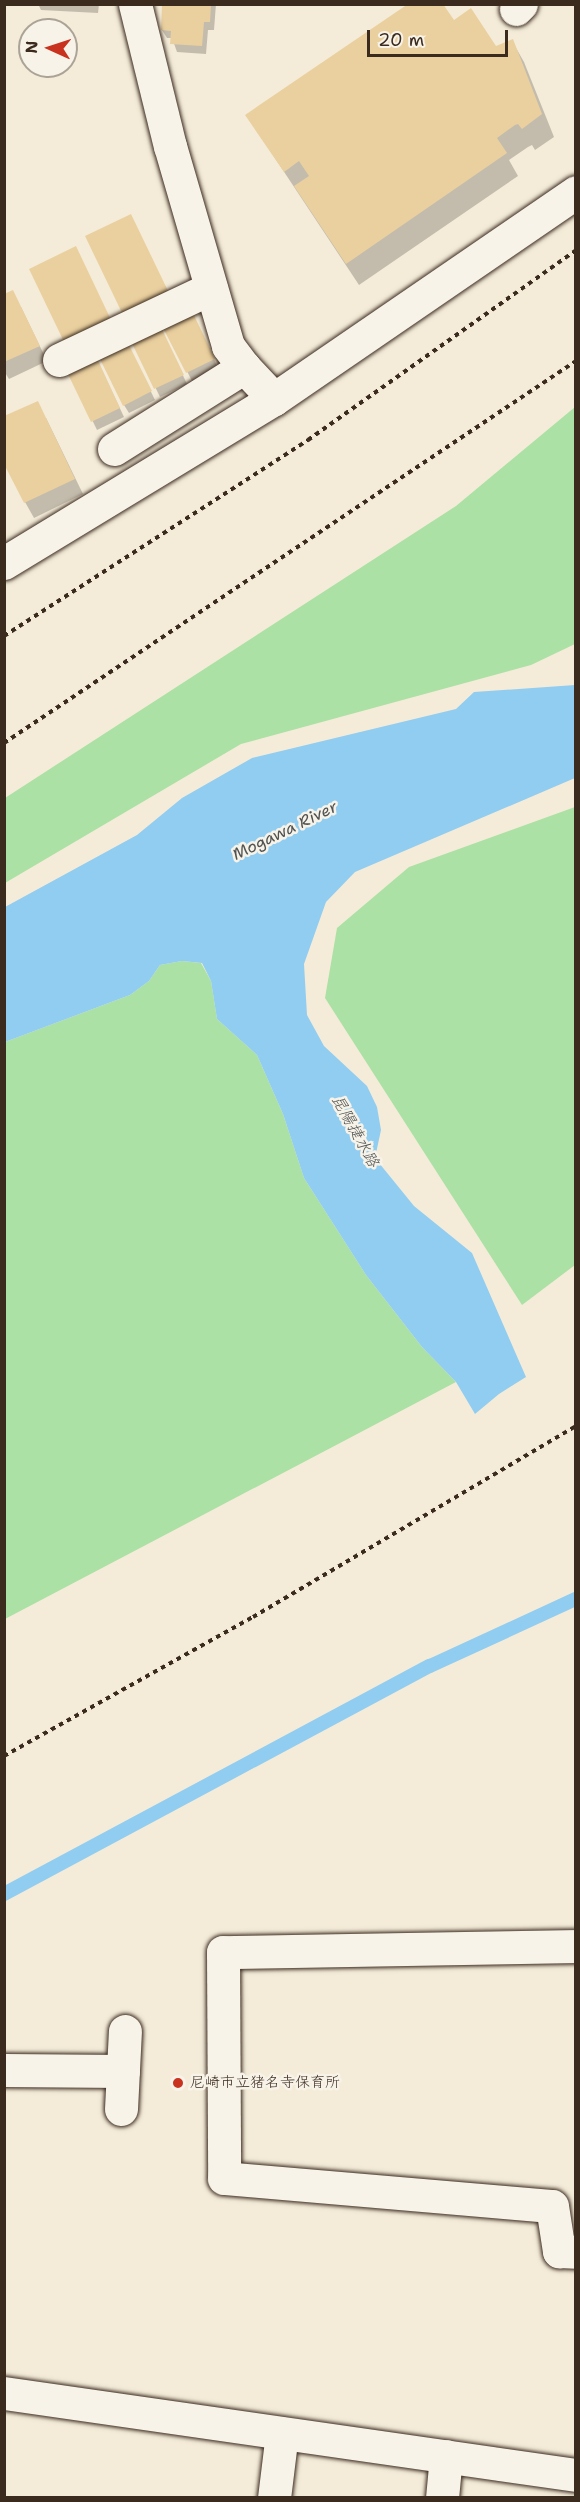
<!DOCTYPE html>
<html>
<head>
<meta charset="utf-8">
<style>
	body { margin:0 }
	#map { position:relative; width:580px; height:2502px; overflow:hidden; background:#f4ecd9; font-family:"Shantell Sans","Klee One",sans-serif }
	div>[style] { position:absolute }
	.green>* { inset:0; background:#abe1a4 }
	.water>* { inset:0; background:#91cdf1 }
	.shadow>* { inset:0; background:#0003 }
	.stream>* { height:14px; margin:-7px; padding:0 7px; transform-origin:7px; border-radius:7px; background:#91cdf1 }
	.building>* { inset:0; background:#ead09f }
	.path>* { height:4px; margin-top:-2px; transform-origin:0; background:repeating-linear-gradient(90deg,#3b2a1e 0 4.5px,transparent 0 9px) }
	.roads { filter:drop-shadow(0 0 2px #3b2a1e) drop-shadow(0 0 2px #3b2a1e) }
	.minor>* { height:33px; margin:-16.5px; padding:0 16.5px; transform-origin:16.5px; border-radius:16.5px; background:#f7f3e8 }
	.dots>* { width:16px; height:16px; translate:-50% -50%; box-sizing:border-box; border:3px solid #f7f3e8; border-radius:50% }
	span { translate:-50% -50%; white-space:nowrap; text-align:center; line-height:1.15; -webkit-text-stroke:5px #f7f3e8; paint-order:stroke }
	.poi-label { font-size:15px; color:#3b2a1e }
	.left { translate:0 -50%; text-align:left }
	.water-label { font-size:16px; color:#505353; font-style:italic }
	.frame { position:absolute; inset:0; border:6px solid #3b2a1e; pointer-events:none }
	.north { position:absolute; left:18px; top:18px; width:60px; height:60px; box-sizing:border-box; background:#f7f3e8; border:2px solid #aca397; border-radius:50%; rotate:273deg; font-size:16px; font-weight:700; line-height:24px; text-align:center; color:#3b2a1e }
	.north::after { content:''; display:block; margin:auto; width:21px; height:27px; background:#c8321e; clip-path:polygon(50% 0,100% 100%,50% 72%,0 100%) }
	.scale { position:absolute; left:367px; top:30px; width:141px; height:27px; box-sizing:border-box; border:3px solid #3b2a1e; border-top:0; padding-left:8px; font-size:18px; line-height:21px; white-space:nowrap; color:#3b2a1e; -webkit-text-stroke:4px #f7f3e8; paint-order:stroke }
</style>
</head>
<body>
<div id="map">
	<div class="green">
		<div style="clip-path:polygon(575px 407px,575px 644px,531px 665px,241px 744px,5px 883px,5px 798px,456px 506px)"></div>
		<div style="clip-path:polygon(575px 807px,575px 1265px,522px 1305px,325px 998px,337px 928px,409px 867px)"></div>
		<div style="clip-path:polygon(182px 961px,201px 963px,211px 981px,217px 1019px,257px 1055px,283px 1114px,304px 1178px,366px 1275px,422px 1347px,456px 1382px,5px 1619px,5px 1042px,130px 995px,149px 981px,160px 965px)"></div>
	</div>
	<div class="water">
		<div style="clip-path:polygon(575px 685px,575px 778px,355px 872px,326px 902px,304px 964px,307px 1015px,324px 1046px,367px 1086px,377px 1107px,381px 1130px,375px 1158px,414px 1206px,472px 1253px,526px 1377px,499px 1394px,475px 1414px,456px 1382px,422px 1347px,366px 1275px,304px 1178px,283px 1114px,257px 1055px,217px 1019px,211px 981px,202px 963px,182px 961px,160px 965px,149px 981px,130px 995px,5px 1042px,5px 907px,137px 835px,182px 798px,252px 758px,456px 709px,474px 692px)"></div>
	</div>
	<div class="shadow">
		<div style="clip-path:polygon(38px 4px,99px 4px,98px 13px,41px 10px)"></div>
		<div style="clip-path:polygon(164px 4px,216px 4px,214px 30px,208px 30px,206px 54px,177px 52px,172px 38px,167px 38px,162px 30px)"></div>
		<div style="clip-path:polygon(453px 22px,495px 48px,512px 41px,524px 62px,554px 137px,535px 150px,532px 145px,528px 147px,509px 160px,518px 176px,359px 285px,247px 116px)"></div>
		<div style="clip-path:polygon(4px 295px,21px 307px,47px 361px,9px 379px,4px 371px)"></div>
		<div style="clip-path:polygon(194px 317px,218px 368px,192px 381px,162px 322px)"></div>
		<div style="clip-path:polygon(163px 333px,187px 384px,160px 397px,131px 337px)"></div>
		<div style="clip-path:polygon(130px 349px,155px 400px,129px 413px,124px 405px)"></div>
		<div style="clip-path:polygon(100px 366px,124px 417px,97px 430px,68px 370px)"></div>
		<div style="clip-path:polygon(46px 418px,83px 494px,34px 518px,25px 502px)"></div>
	</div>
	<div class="stream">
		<div style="left:4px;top:1894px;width:483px;rotate:-28.2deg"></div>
		<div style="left:430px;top:1666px;width:161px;rotate:-24.7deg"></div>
	</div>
	<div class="building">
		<div style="clip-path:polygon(162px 4px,211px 4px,210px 22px,204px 22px,202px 46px,170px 44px,171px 31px,161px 30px)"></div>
		<div style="clip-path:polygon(408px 4px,443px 4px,454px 20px,471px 8px,496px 46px,513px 39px,542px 114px,522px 129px,518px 124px,515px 125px,497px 138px,507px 153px,346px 264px,294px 186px,309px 176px,299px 161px,284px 172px,245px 115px)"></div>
		<div style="clip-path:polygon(131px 214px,170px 295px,124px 317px,85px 236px)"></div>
		<div style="clip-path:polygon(76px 246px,113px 324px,66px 346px,29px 269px)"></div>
		<div style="clip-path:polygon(13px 290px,40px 346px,4px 362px,4px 294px)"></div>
		<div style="clip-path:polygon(190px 307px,215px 359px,186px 373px,160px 322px)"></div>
		<div style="clip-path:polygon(159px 323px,184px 375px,154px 389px,129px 337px)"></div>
		<div style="clip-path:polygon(126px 339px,152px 391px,123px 406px,97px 353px)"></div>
		<div style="clip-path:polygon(96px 356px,120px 408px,91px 422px,66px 370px)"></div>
		<div style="clip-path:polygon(38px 401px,75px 479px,24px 503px,4px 464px,4px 416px)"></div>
	</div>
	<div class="path">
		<div style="left:4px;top:636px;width:362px;rotate:-32.8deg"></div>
		<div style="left:308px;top:440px;width:329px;rotate:-35.3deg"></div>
		<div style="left:4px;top:743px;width:688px;rotate:-33.74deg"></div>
		<div style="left:4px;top:1756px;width:285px;rotate:-29.2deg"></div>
		<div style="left:253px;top:1617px;width:375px;rotate:-30.6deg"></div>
	</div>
	<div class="roads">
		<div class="minor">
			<div style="left:135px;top:4px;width:146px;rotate:76.2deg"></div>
			<div style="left:170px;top:146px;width:208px;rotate:73.8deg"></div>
			<div style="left:228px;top:346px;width:26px;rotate:53deg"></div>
			<div style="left:244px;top:367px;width:44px;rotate:46.8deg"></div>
			<div style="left:516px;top:9px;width:7px;rotate:-45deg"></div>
			<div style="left:59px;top:360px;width:168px;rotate:-25.3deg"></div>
			<div style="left:114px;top:449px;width:154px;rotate:-32.2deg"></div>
			<div style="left:4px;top:563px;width:316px;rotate:-31.3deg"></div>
			<div style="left:274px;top:399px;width:366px;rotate:-34.4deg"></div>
			<div style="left:576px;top:1946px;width:353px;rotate:179deg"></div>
			<div style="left:223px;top:1952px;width:226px;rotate:89.7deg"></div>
			<div style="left:224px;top:2178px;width:329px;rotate:4.9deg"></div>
			<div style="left:552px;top:2206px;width:46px;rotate:81.2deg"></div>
			<div style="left:559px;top:2251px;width:17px;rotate:3deg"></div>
			<div style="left:4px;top:2070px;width:119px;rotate:0.5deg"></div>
			<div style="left:121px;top:2109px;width:78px;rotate:-87.1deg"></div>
			<div style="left:4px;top:2393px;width:578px;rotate:8.16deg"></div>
			<div style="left:274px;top:2498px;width:65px;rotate:-83deg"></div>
			<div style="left:442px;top:2498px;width:42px;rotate:-84.6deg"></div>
		</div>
	</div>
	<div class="dots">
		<div style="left:178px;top:2083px;background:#c8321e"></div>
	</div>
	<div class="poi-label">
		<span class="left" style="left:190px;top:2083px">尼崎市立猪名寺保育所</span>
	</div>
	<div class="water-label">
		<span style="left:285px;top:831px;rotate:-26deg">Mogawa River</span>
		<span style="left:355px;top:1131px;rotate:61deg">昆陽捷水路</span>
	</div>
	<div class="frame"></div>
	<div class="north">N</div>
	<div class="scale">20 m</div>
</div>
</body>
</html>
